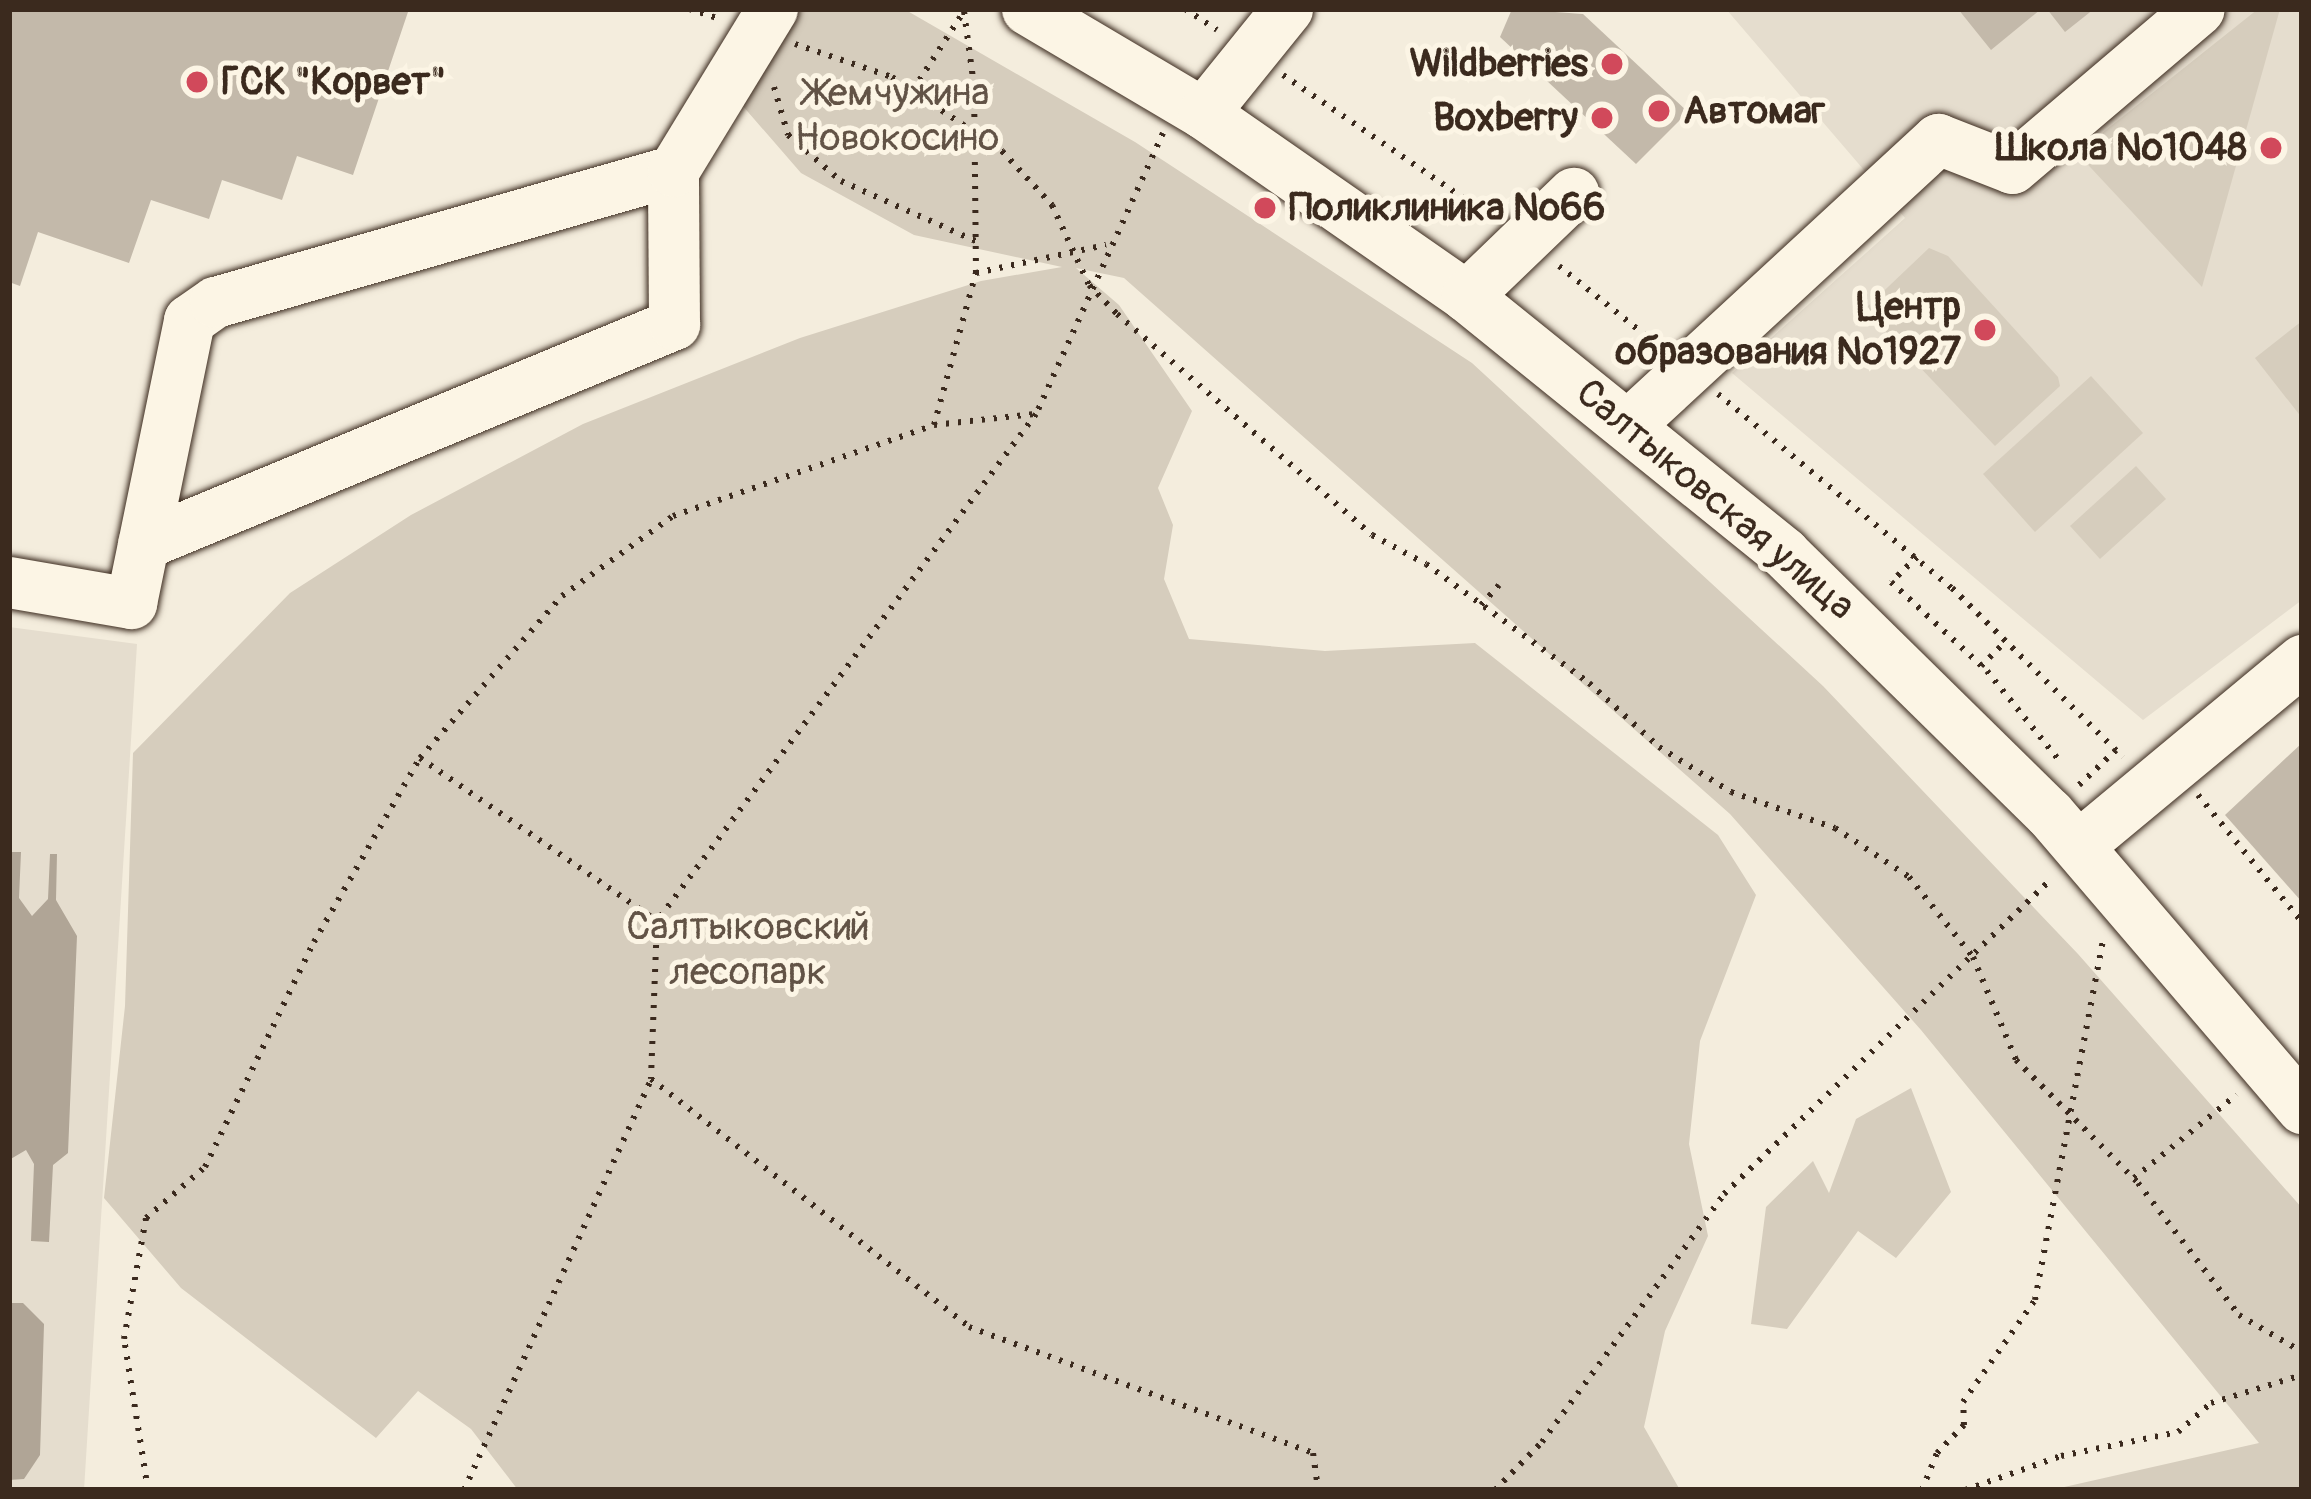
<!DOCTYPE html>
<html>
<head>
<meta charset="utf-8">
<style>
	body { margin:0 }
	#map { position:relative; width:2311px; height:1499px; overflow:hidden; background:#f4eddd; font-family:Pangolin,sans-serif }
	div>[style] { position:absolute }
	.built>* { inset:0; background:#e5ddce }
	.green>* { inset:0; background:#d6cdbd }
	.water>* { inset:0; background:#b0a596 }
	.building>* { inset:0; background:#c3b9aa }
	.path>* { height:6px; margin-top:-3px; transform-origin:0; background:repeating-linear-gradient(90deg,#3b2a1e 0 3px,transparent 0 12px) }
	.roads { filter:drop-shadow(0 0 3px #3b2a1e) drop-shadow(0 0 3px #3b2a1e) }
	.minor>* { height:51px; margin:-25.5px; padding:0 25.5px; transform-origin:25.5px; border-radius:25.5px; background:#fcf5e5 }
	.dots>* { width:33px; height:33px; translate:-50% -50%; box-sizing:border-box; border:6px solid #fcf5e5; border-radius:50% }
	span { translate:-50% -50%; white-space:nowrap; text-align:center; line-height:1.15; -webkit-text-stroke:10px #fcf5e5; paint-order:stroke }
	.poi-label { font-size:39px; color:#3b2a1e; font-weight:700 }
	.right { translate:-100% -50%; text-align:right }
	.left { translate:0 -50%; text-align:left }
	.park-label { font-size:39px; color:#625346 }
	.street-label { font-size:39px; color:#3b2a1e }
	.frame { position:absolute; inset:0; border:12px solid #3b2a1e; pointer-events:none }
</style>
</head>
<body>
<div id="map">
	<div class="built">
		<div style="clip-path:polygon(1726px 9px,2302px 9px,2302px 600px,2143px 720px,1732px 373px,1905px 218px)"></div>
		<div style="clip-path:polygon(9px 627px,137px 644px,84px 1490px,9px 1490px)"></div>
	</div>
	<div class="green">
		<div style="clip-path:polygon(787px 9px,904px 9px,1135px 142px,1472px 363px,1823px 686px,2078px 954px,2302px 1208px,2302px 1490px,2051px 1490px,2259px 1443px,1921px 1030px,1730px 814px,1124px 278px,1076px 268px,1119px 305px,1192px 411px,1158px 488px,1173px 525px,1164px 579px,1189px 639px,1325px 651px,1475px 643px,1718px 835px,1756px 895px,1700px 1041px,1689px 1144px,1708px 1236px,1665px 1331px,1644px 1427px,1680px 1490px,518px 1490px,471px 1429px,418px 1391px,376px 1438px,181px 1288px,104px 1198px,125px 1006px,133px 753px,290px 593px,411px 515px,583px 424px,800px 338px,981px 281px,1062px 267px,914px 235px,801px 173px,735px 97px)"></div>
		<div style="clip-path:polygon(2258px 9px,2280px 9px,2202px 287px,2077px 153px)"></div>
		<div style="clip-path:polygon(1929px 248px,1948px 256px,2058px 377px,2060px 386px,1995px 446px,1870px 315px,1868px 306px)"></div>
		<div style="clip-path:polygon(2302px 321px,2302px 418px,2255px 358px)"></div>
		<div style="clip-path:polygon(2091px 376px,2143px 433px,2035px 532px,1983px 474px)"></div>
		<div style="clip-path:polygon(2136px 466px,2166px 499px,2100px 559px,2070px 526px)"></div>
		<div style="clip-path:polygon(1911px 1088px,1951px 1192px,1896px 1258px,1858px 1231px,1787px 1329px,1751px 1324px,1766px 1207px,1813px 1161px,1829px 1193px,1856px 1119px)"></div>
	</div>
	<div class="water">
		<div style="clip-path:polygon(12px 852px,21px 852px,19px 898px,32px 916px,48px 899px,50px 854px,57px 854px,56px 900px,77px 936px,68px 1153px,53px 1165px,49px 1242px,31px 1241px,34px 1164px,26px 1150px,9px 1160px)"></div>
		<div style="clip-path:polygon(9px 1303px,23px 1303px,44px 1324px,40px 1455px,24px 1479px,9px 1480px)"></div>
	</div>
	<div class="building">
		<div style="clip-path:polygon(9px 9px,409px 9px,353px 175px,297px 156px,282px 200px,222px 180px,209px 219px,151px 200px,129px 263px,38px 232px,20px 286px,9px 282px)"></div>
		<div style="clip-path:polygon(1512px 9px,1583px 14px,1688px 112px,1636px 164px,1500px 37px)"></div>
		<div style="clip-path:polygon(1958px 9px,2041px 9px,1991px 50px)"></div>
		<div style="clip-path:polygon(2047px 9px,2094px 9px,2065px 32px)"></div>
		<div style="clip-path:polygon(2302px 743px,2302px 902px,2225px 815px)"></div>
	</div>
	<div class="path">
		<div style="left:689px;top:9px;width:33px;rotate:18deg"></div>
		<div style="left:1185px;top:9px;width:38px;rotate:33deg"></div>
		<div style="left:795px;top:44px;width:102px;rotate:18.8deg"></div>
		<div style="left:892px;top:77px;width:133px;rotate:33.9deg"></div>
		<div style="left:1002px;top:151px;width:74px;rotate:47.2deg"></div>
		<div style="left:1052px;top:205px;width:88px;rotate:65.2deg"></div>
		<div style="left:1089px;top:285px;width:40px;rotate:46deg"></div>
		<div style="left:1117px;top:314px;width:337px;rotate:40.9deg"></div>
		<div style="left:1372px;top:535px;width:61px;rotate:28.2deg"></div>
		<div style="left:1426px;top:564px;width:202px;rotate:36.1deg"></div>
		<div style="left:1589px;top:683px;width:95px;rotate:42.4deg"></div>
		<div style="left:1659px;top:747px;width:85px;rotate:32deg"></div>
		<div style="left:1731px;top:792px;width:110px;rotate:19.1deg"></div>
		<div style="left:1835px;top:828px;width:89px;rotate:33.5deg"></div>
		<div style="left:1909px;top:877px;width:102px;rotate:51.3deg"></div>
		<div style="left:1973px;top:957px;width:112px;rotate:67.3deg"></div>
		<div style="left:2016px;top:1060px;width:173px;rotate:45.2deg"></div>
		<div style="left:2138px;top:1183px;width:166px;rotate:52.6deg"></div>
		<div style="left:2239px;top:1315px;width:73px;rotate:30.4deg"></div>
		<div style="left:1283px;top:75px;width:250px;rotate:34.3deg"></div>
		<div style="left:774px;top:87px;width:50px;rotate:73.7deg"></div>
		<div style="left:788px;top:135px;width:70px;rotate:41deg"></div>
		<div style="left:841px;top:181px;width:148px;rotate:24deg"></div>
		<div style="left:900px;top:110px;width:114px;rotate:-57.1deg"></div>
		<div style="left:1163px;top:133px;width:308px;rotate:114.3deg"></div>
		<div style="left:1036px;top:414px;width:633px;rotate:126.78deg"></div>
		<div style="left:657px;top:921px;width:158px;rotate:92.2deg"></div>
		<div style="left:651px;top:1079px;width:403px;rotate:37.9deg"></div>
		<div style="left:969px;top:1327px;width:366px;rotate:20.1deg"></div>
		<div style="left:1313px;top:1453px;width:37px;rotate:82deg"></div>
		<div style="left:1559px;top:266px;width:124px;rotate:38.8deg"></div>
		<div style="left:976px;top:273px;width:133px;rotate:-12.2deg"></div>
		<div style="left:1718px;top:394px;width:304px;rotate:39.7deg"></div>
		<div style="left:1952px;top:588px;width:240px;rotate:44.7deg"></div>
		<div style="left:934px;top:425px;width:158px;rotate:-74.6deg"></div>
		<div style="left:976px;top:273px;width:187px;rotate:-90.6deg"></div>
		<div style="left:974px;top:86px;width:76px;rotate:-97.6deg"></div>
		<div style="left:1917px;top:557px;width:36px;rotate:136deg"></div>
		<div style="left:1891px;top:582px;width:131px;rotate:42.8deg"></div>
		<div style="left:1987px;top:671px;width:113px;rotate:51.1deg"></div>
		<div style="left:1481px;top:605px;width:27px;rotate:-48deg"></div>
		<div style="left:1981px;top:666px;width:35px;rotate:-45deg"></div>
		<div style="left:420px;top:758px;width:288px;rotate:34.5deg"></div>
		<div style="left:2079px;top:785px;width:51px;rotate:-43.4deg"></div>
		<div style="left:2198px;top:795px;width:164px;rotate:50.7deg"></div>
		<div style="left:2134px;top:1178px;width:132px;rotate:-39.1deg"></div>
		<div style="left:148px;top:1490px;width:153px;rotate:-99deg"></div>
		<div style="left:124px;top:1339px;width:123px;rotate:-79.7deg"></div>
		<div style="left:146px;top:1218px;width:78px;rotate:-40.8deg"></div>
		<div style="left:205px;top:1167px;width:250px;rotate:-64.2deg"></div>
		<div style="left:314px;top:942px;width:212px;rotate:-60.1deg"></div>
		<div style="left:420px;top:758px;width:215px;rotate:-48.8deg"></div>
		<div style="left:562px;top:596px;width:137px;rotate:-35.8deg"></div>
		<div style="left:673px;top:516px;width:276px;rotate:-19.2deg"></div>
		<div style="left:934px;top:425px;width:101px;rotate:-6.3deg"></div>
		<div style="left:464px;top:1490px;width:452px;rotate:-65.5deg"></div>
		<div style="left:1495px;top:1490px;width:67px;rotate:-45.6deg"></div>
		<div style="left:1542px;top:1442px;width:308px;rotate:-53.7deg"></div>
		<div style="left:1724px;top:1194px;width:451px;rotate:-43.9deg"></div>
		<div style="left:1922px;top:1490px;width:40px;rotate:-68deg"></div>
		<div style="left:1937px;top:1453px;width:39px;rotate:-46deg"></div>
		<div style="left:1964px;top:1425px;width:23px;rotate:-92deg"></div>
		<div style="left:1963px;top:1402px;width:125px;rotate:-54.8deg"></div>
		<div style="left:2035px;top:1300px;width:365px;rotate:-79.3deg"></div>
		<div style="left:1965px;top:1490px;width:102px;rotate:-19.5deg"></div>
		<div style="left:2061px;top:1456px;width:119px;rotate:-11.6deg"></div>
		<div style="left:2178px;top:1432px;width:44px;rotate:-41.3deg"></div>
		<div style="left:2211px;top:1403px;width:95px;rotate:-17.1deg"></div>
	</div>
	<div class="roads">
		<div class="minor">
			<div style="left:1027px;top:9px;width:204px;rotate:30.6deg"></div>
			<div style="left:1203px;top:113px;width:320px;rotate:34.8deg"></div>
			<div style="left:1466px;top:296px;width:409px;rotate:38.9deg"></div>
			<div style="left:1784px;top:553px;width:371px;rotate:44.5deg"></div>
			<div style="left:2049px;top:813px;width:389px;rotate:49.4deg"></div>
			<div style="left:1203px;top:113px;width:134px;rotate:-51.1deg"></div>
			<div style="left:1466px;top:296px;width:149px;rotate:-43.9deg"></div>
			<div style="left:1628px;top:425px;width:422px;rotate:-42.7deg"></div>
			<div style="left:1938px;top:139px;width:79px;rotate:21.4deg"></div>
			<div style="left:2012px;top:168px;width:245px;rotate:-40.4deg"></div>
			<div style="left:143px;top:544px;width:575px;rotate:-22.5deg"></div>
			<div style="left:674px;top:324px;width:153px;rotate:-90.4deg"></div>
			<div style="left:9px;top:582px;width:124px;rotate:9.8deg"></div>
			<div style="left:131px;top:603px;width:289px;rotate:-78.4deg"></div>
			<div style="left:189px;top:320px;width:32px;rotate:-35deg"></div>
			<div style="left:215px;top:302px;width:476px;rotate:-16deg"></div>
			<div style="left:673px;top:171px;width:190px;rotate:-58.6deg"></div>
			<div style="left:2079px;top:845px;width:290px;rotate:-39.7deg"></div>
		</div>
	</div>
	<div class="dots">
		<div style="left:1612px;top:64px;background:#d1495b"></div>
		<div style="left:197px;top:82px;background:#d1495b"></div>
		<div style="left:1659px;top:111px;background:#d1495b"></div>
		<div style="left:1602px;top:118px;background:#d1495b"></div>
		<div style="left:2271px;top:148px;background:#d1495b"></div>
		<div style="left:1265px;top:208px;background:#d1495b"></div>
		<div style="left:1985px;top:330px;background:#d1495b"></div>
	</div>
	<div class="poi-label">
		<span class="right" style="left:1588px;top:64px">Wildberries</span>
		<span class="left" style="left:221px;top:82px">ГСК "Корвет"</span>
		<span class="left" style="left:1683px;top:111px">Автомаг</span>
		<span class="right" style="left:1578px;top:118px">Boxberry</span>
		<span class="right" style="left:2247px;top:148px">Школа №1048</span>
		<span class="left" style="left:1289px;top:208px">Поликлиника №66</span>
		<span class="right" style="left:1961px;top:330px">Центр<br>образования №1927</span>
	</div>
	<div class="park-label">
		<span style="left:897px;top:116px">Жемчужина<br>Новокосино</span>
		<span style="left:748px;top:950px">Салтыковский<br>лесопарк</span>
	</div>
	<div class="street-label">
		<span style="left:1715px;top:500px;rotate:40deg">Салтыковская улица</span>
	</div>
	<div class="frame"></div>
</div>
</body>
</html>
